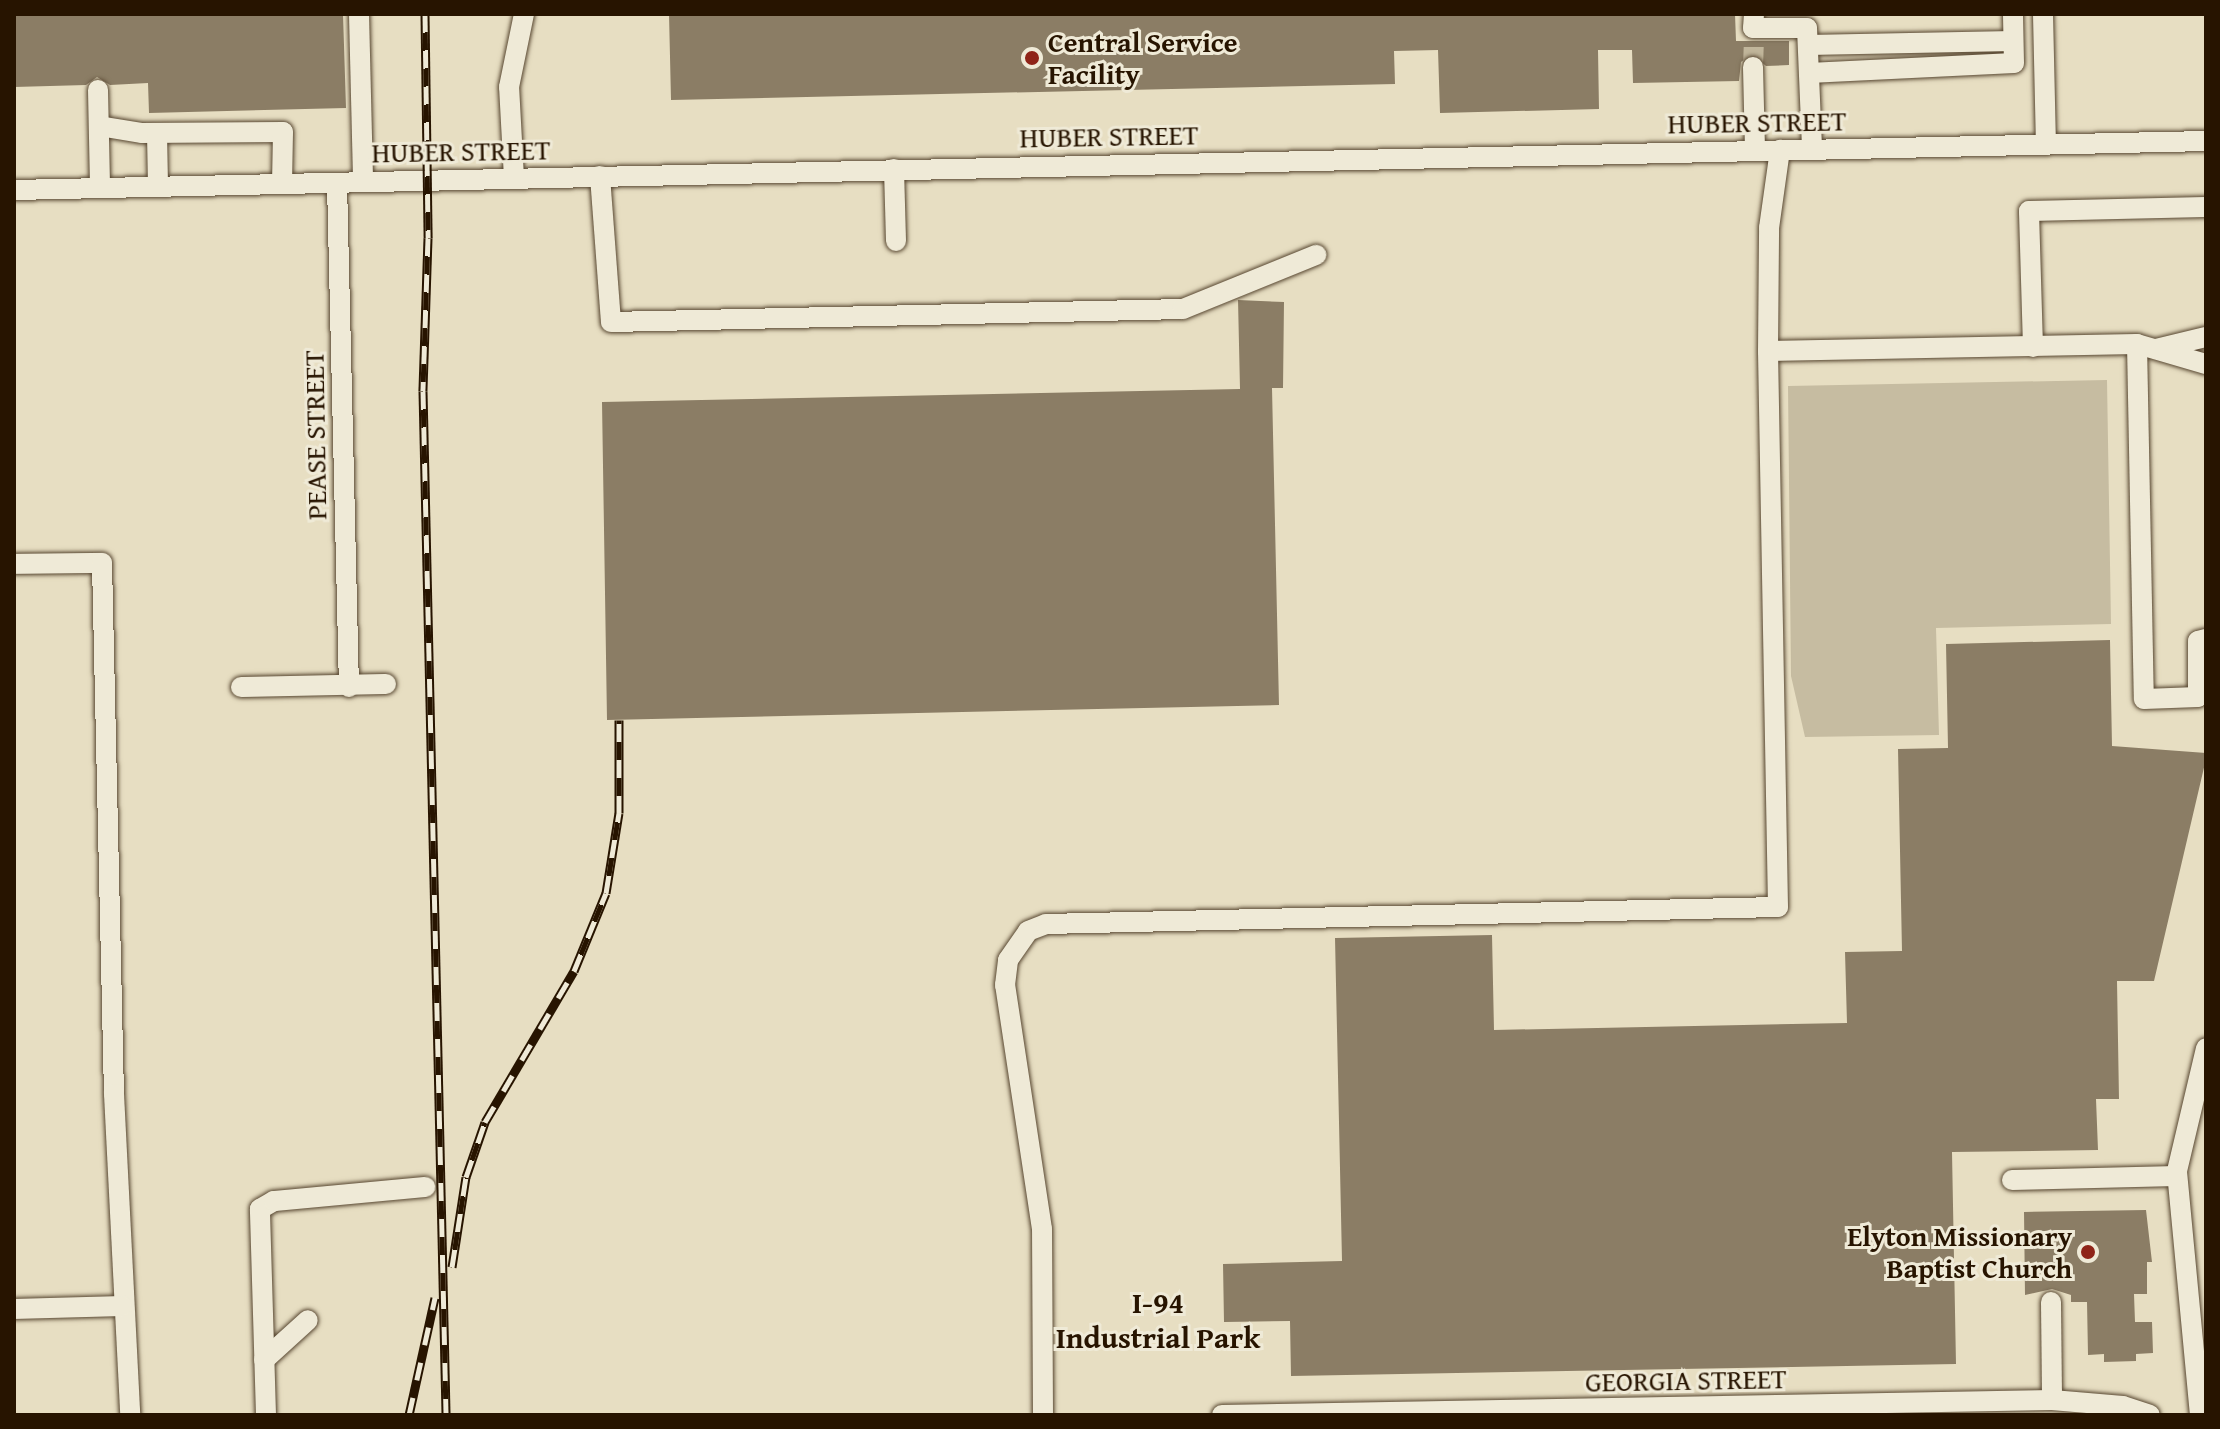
<!DOCTYPE html>
<html>
<head>
<meta charset="utf-8">
<style>
	body { margin:0 }
	#map { position:relative; width:2220px; height:1429px; overflow:hidden; background:#e7dec2; font-family:"Gentium Book Plus",serif }
	div>[style] { position:absolute }
	.green>* { inset:0; background:#c6bca1 }
	.building>* { inset:0; background:#8b7d65 }
	.minor-tunnel>* { height:20px; margin-top:-10px; transform-origin:0; background:repeating-linear-gradient(90deg,#c1b69b 0 20px,transparent 0 30px) }
	.roads { filter:drop-shadow(0 0 2px #574630) drop-shadow(0 0 2px #574630) }
	.minor>* { height:20px; margin:-10px; padding:0 10px; transform-origin:10px; border-radius:10px; background:#efead7 }
	.rail>* { height:9px; margin-top:-4.5px; transform-origin:0; background:repeating-linear-gradient(90deg,#efead7 0 18px,#271400 0 36px); box-sizing:border-box; border-block:2px solid #271400 }
	.dots>* { width:22px; height:22px; translate:-50% -50%; box-sizing:border-box; border:4px solid #efead7; border-radius:50% }
	span { translate:-50% -50%; white-space:nowrap; text-align:center; line-height:1.15; -webkit-text-stroke:6px #efead7; paint-order:stroke }
	.poi-label { font-size:28px; color:#271400; font-weight:700 }
	.left { translate:0 -50%; text-align:left }
	.right { translate:-100% -50%; text-align:right }
	.street-label { font-size:28px; color:#271400 }
	.neighbourhood-label { font-size:30px; color:#271400; font-weight:700 }
	.frame { position:absolute; inset:0; border:16px solid #271400; pointer-events:none }
</style>
</head>
<body>
<div id="map">
	<div class="green">
		<div style="clip-path:polygon(2107px 380px,2111px 624px,1936px 628px,1939px 735px,1805px 737px,1791px 676px,1788px 386px)"></div>
	</div>
	<div class="building">
		<div style="clip-path:polygon(14px 14px,343px 14px,346px 108px,149px 113px,148px 83px,110px 85px,97px 77px,86px 85px,14px 87px)"></div>
		<div style="clip-path:polygon(669px 14px,1735px 14px,1736px 41px,1789px 41px,1789px 65px,1766px 66px,1752px 54px,1741px 62px,1739px 81px,1633px 83px,1632px 50px,1598px 50px,1599px 109px,1440px 113px,1438px 50px,1394px 51px,1395px 84px,671px 100px)"></div>
		<div style="clip-path:polygon(1238px 300px,1284px 302px,1283px 388px,1272px 388px,1279px 705px,607px 720px,602px 402px,1240px 389px)"></div>
		<div style="clip-path:polygon(2110px 640px,2112px 746px,2206px 753px,2206px 759px,2154px 981px,2117px 981px,2119px 1099px,2096px 1099px,2098px 1150px,1952px 1152px,1956px 1364px,1291px 1376px,1290px 1321px,1224px 1322px,1223px 1264px,1342px 1261px,1335px 938px,1492px 935px,1494px 1030px,1847px 1023px,1845px 952px,1902px 951px,1898px 749px,1948px 748px,1946px 644px)"></div>
		<div style="clip-path:polygon(2146px 1210px,2152px 1262px,2147px 1262px,2147px 1294px,2134px 1294px,2135px 1322px,2152px 1322px,2153px 1353px,2136px 1354px,2136px 1361px,2104px 1362px,2104px 1354px,2088px 1355px,2087px 1302px,2071px 1302px,2071px 1295px,2052px 1289px,2025px 1295px,2024px 1212px)"></div>
	</div>
	<div class="minor-tunnel">
		<div style="left:1753px;top:67px;width:26px;rotate:-88deg"></div>
	</div>
	<div class="roads">
		<div class="minor">
			<div style="left:359px;top:14px;width:167px;rotate:88.6deg"></div>
			<div style="left:1754px;top:14px;width:14px;rotate:94deg"></div>
			<div style="left:1753px;top:28px;width:54px"></div>
			<div style="left:1807px;top:28px;width:121px;rotate:87.6deg"></div>
			<div style="left:2043px;top:14px;width:130px;rotate:88.7deg"></div>
			<div style="left:1808px;top:45px;width:205px;rotate:-1.1deg"></div>
			<div style="left:1753px;top:67px;width:83px;rotate:88.6deg"></div>
			<div style="left:1809px;top:73px;width:205px;rotate:-2.8deg"></div>
			<div style="left:2014px;top:63px;width:49px;rotate:-91.2deg"></div>
			<div style="left:98px;top:90px;width:97px;rotate:88.8deg"></div>
			<div style="left:99px;top:126px;width:44px;rotate:9.2deg"></div>
			<div style="left:142px;top:133px;width:141px;rotate:-0.4deg"></div>
			<div style="left:283px;top:132px;width:52px;rotate:91.1deg"></div>
			<div style="left:157px;top:133px;width:53px;rotate:88.9deg"></div>
			<div style="left:894px;top:169px;width:72px;rotate:88.4deg"></div>
			<div style="left:600px;top:176px;width:146px;rotate:85.7deg"></div>
			<div style="left:611px;top:322px;width:572px;rotate:-1.3deg"></div>
			<div style="left:1183px;top:309px;width:144px;rotate:-22.1deg"></div>
			<div style="left:514px;top:178px;width:91px;rotate:-93.1deg"></div>
			<div style="left:509px;top:87px;width:75px;rotate:-78.4deg"></div>
			<div style="left:337px;top:183px;width:504px;rotate:88.64deg"></div>
			<div style="left:14px;top:190px;width:2193px;rotate:-1.28deg"></div>
			<div style="left:2137px;top:344px;width:355px;rotate:88.9deg"></div>
			<div style="left:2144px;top:699px;width:54px;rotate:-2.1deg"></div>
			<div style="left:2198px;top:697px;width:56px;rotate:-90deg"></div>
			<div style="left:2198px;top:641px;width:8px;rotate:-14deg"></div>
			<div style="left:2033px;top:347px;width:136px;rotate:-91.7deg"></div>
			<div style="left:2029px;top:211px;width:177px;rotate:-1.3deg"></div>
			<div style="left:2156px;top:349px;width:51px;rotate:-13.5deg"></div>
			<div style="left:1768px;top:351px;width:369px;rotate:-1.1deg"></div>
			<div style="left:2137px;top:344px;width:72px;rotate:16.2deg"></div>
			<div style="left:14px;top:564px;width:88px;rotate:-0.7deg"></div>
			<div style="left:102px;top:563px;width:531px;rotate:88.71deg"></div>
			<div style="left:114px;top:1094px;width:321px;rotate:87.1deg"></div>
			<div style="left:241px;top:687px;width:145px;rotate:-1.2deg"></div>
			<div style="left:2012px;top:1180px;width:165px;rotate:-1.4deg"></div>
			<div style="left:2051px;top:1302px;width:98px;rotate:89.4deg"></div>
			<div style="left:14px;top:1309px;width:108px;rotate:-1.6deg"></div>
			<div style="left:264px;top:1360px;width:59px;rotate:-42.3deg"></div>
			<div style="left:266px;top:1415px;width:206px;rotate:-91.7deg"></div>
			<div style="left:260px;top:1209px;width:16px;rotate:-30deg"></div>
			<div style="left:274px;top:1201px;width:152px;rotate:-5.3deg"></div>
			<div style="left:1043px;top:1415px;width:186px;rotate:-90.3deg"></div>
			<div style="left:1042px;top:1229px;width:247px;rotate:-98.6deg"></div>
			<div style="left:1005px;top:985px;width:25px;rotate:-83deg"></div>
			<div style="left:1008px;top:960px;width:35px;rotate:-55deg"></div>
			<div style="left:1028px;top:931px;width:19px;rotate:-21deg"></div>
			<div style="left:1046px;top:924px;width:732px;rotate:-1.33deg"></div>
			<div style="left:1778px;top:907px;width:556px;rotate:-91.03deg"></div>
			<div style="left:1768px;top:351px;width:123px;rotate:-89.5deg"></div>
			<div style="left:1769px;top:228px;width:79px;rotate:-82deg"></div>
			<div style="left:1222px;top:1415px;width:830px;rotate:-1.04deg"></div>
			<div style="left:2052px;top:1400px;width:71px;rotate:4.8deg"></div>
			<div style="left:2123px;top:1406px;width:28px;rotate:18deg"></div>
			<div style="left:2200px;top:1415px;width:245px;rotate:-95.4deg"></div>
			<div style="left:2177px;top:1171px;width:126px;rotate:-76.7deg"></div>
		</div>
	</div>
	<div class="rail">
		<div style="left:425px;top:14px;width:224px;rotate:89.2deg"></div>
		<div style="left:428px;top:238px;width:153px;rotate:91.9deg"></div>
		<div style="left:423px;top:391px;width:1024px;rotate:88.71deg"></div>
		<div style="left:452px;top:1267px;width:91px;rotate:-81.2deg"></div>
		<div style="left:466px;top:1177px;width:58px;rotate:-70.9deg"></div>
		<div style="left:485px;top:1122px;width:175px;rotate:-59.5deg"></div>
		<div style="left:574px;top:971px;width:84px;rotate:-67.7deg"></div>
		<div style="left:606px;top:893px;width:81px;rotate:-80.8deg"></div>
		<div style="left:619px;top:813px;width:93px;rotate:-90deg"></div>
		<div style="left:409px;top:1415px;width:120px;rotate:-77.5deg"></div>
	</div>
	<div class="dots">
		<div style="left:1032px;top:58px;background:#8f2418"></div>
		<div style="left:2088px;top:1252px;background:#8f2418"></div>
	</div>
	<div class="poi-label">
		<span class="left" style="left:1048px;top:58px">Central Service<br>Facility</span>
		<span class="right" style="left:2072px;top:1252px">Elyton Missionary<br>Baptist Church</span>
	</div>
	<div class="street-label">
		<span style="left:1757px;top:122px;rotate:-1deg">HUBER STREET</span>
		<span style="left:1109px;top:136px;rotate:-1deg">HUBER STREET</span>
		<span style="left:461px;top:151px;rotate:-1deg">HUBER STREET</span>
		<span style="left:315px;top:435px;rotate:-91deg">PEASE STREET</span>
		<span style="left:1686px;top:1380px;rotate:-1deg">GEORGIA STREET</span>
	</div>
	<div class="neighbourhood-label">
		<span style="left:1158px;top:1319px">I-94<br>Industrial Park</span>
	</div>
	<div class="frame"></div>
</div>
</body>
</html>
